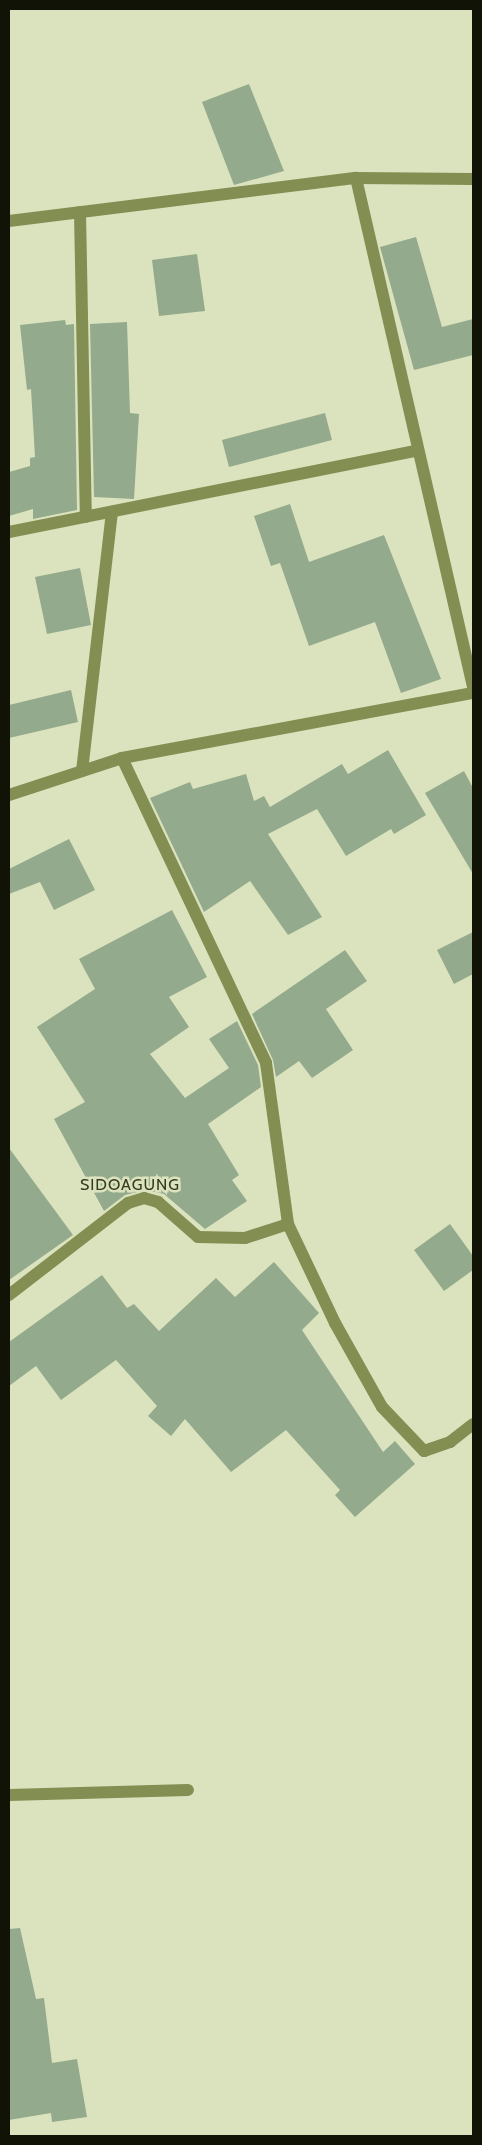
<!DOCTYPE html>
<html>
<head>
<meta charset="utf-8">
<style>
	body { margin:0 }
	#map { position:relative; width:482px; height:2145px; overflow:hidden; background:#dbe3be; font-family:Cabin,sans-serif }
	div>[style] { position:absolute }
	.building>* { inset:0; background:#94aa8c }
	.lane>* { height:12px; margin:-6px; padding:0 6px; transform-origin:6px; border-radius:6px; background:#838e53 }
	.street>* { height:12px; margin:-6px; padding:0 6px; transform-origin:6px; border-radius:6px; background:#838e53 }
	span { translate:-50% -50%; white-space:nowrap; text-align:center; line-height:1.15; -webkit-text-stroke:5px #dbe3be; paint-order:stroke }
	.quarter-label { font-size:16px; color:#353b1c; letter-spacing:1px }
	.frame { position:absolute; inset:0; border:10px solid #101306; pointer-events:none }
</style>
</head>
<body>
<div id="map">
	<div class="building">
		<div style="clip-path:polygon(249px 84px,284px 171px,234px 185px,202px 102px)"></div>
		<div style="clip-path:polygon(416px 237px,442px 327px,473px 319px,473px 355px,414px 370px,380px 247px)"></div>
		<div style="clip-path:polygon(197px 254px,205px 311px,159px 316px,152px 260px)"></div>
		<div style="clip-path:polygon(65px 320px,66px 325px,74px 324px,77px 510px,33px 519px,33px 509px,9px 516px,9px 472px,30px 466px,30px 458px,35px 457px,31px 389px,27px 390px,20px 325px)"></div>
		<div style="clip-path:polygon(127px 322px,130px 413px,139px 414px,134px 499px,94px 497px,90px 324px)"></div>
		<div style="clip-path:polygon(325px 413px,332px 440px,229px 467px,222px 440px)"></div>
		<div style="clip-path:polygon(290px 504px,309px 562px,384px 535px,441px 679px,401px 693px,375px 622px,309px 646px,280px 563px,271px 566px,254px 516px)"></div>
		<div style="clip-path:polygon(80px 568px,91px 625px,47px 634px,35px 577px)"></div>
		<div style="clip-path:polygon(71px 690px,78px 722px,9px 738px,9px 705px)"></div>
		<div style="clip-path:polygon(388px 750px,426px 815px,394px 834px,391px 829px,346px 856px,317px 809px,268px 834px,322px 917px,288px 935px,250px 881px,204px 912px,150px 798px,190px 782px,193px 789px,246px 774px,254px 801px,264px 796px,270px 807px,342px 764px,348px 774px)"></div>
		<div style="clip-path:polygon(464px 771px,473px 788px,473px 874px,425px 793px)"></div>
		<div style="clip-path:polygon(69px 839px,95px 890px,54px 910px,40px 882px,9px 894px,9px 869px)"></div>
		<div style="clip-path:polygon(172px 910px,207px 977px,169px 997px,189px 1027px,150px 1054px,185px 1098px,229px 1068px,209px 1039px,237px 1021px,258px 1065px,261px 1087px,208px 1124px,239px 1175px,232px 1180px,247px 1201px,205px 1229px,164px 1194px,146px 1190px,125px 1195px,104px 1211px,54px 1119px,85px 1102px,37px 1027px,95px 989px,79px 959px)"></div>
		<div style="clip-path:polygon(473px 932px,473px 974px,454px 984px,437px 950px)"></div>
		<div style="clip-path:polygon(345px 950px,367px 981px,326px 1009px,353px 1050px,312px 1078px,299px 1061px,276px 1077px,273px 1060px,252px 1014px)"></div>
		<div style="clip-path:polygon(9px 1148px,73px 1235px,9px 1280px)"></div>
		<div style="clip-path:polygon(450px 1224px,473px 1256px,473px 1270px,444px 1291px,414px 1250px)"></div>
		<div style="clip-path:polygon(274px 1262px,319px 1313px,302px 1330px,383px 1452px,395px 1441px,415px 1464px,355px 1517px,335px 1495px,340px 1490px,286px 1430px,231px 1472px,185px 1419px,171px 1436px,148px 1416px,157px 1406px,116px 1360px,61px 1400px,36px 1366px,9px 1386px,9px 1342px,102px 1275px,127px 1308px,134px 1304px,159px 1331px,216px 1278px,235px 1297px)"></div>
		<div style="clip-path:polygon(20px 1928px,36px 1999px,44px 1998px,52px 2063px,77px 2059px,87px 2117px,52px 2122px,51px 2113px,9px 2120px,9px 1929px)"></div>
	</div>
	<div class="lane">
		<div style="left:9px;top:1795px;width:179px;rotate:-1.6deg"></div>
	</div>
	<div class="street">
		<div style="left:356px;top:178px;width:522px;rotate:77.05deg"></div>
		<div style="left:80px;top:212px;width:305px;rotate:88.9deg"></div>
		<div style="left:9px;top:221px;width:350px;rotate:-7.1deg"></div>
		<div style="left:356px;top:178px;width:117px;rotate:0.5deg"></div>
		<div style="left:9px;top:532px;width:417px;rotate:-11.3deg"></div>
		<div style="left:122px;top:758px;width:337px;rotate:64.7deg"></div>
		<div style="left:266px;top:1063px;width:162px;rotate:82.2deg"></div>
		<div style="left:288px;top:1224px;width:110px;rotate:64.6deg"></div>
		<div style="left:335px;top:1323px;width:96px;rotate:60.8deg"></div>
		<div style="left:382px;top:1407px;width:61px;rotate:46.3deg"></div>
		<div style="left:424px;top:1451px;width:28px;rotate:-19deg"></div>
		<div style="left:450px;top:1442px;width:29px;rotate:-38deg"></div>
		<div style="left:82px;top:771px;width:261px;rotate:-83.4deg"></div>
		<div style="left:9px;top:795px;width:119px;rotate:-18.1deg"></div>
		<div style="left:122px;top:758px;width:357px;rotate:-10.5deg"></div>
		<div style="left:9px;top:1295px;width:150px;rotate:-37.7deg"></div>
		<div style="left:128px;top:1203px;width:17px;rotate:-17deg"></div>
		<div style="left:144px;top:1198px;width:15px;rotate:16deg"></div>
		<div style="left:158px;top:1202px;width:53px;rotate:41.2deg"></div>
		<div style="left:198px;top:1237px;width:47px;rotate:1.2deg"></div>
		<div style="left:245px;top:1238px;width:45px;rotate:-18deg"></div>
	</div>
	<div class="quarter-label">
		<span style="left:130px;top:1185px">SIDOAGUNG</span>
	</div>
	<div class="frame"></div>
</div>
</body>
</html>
